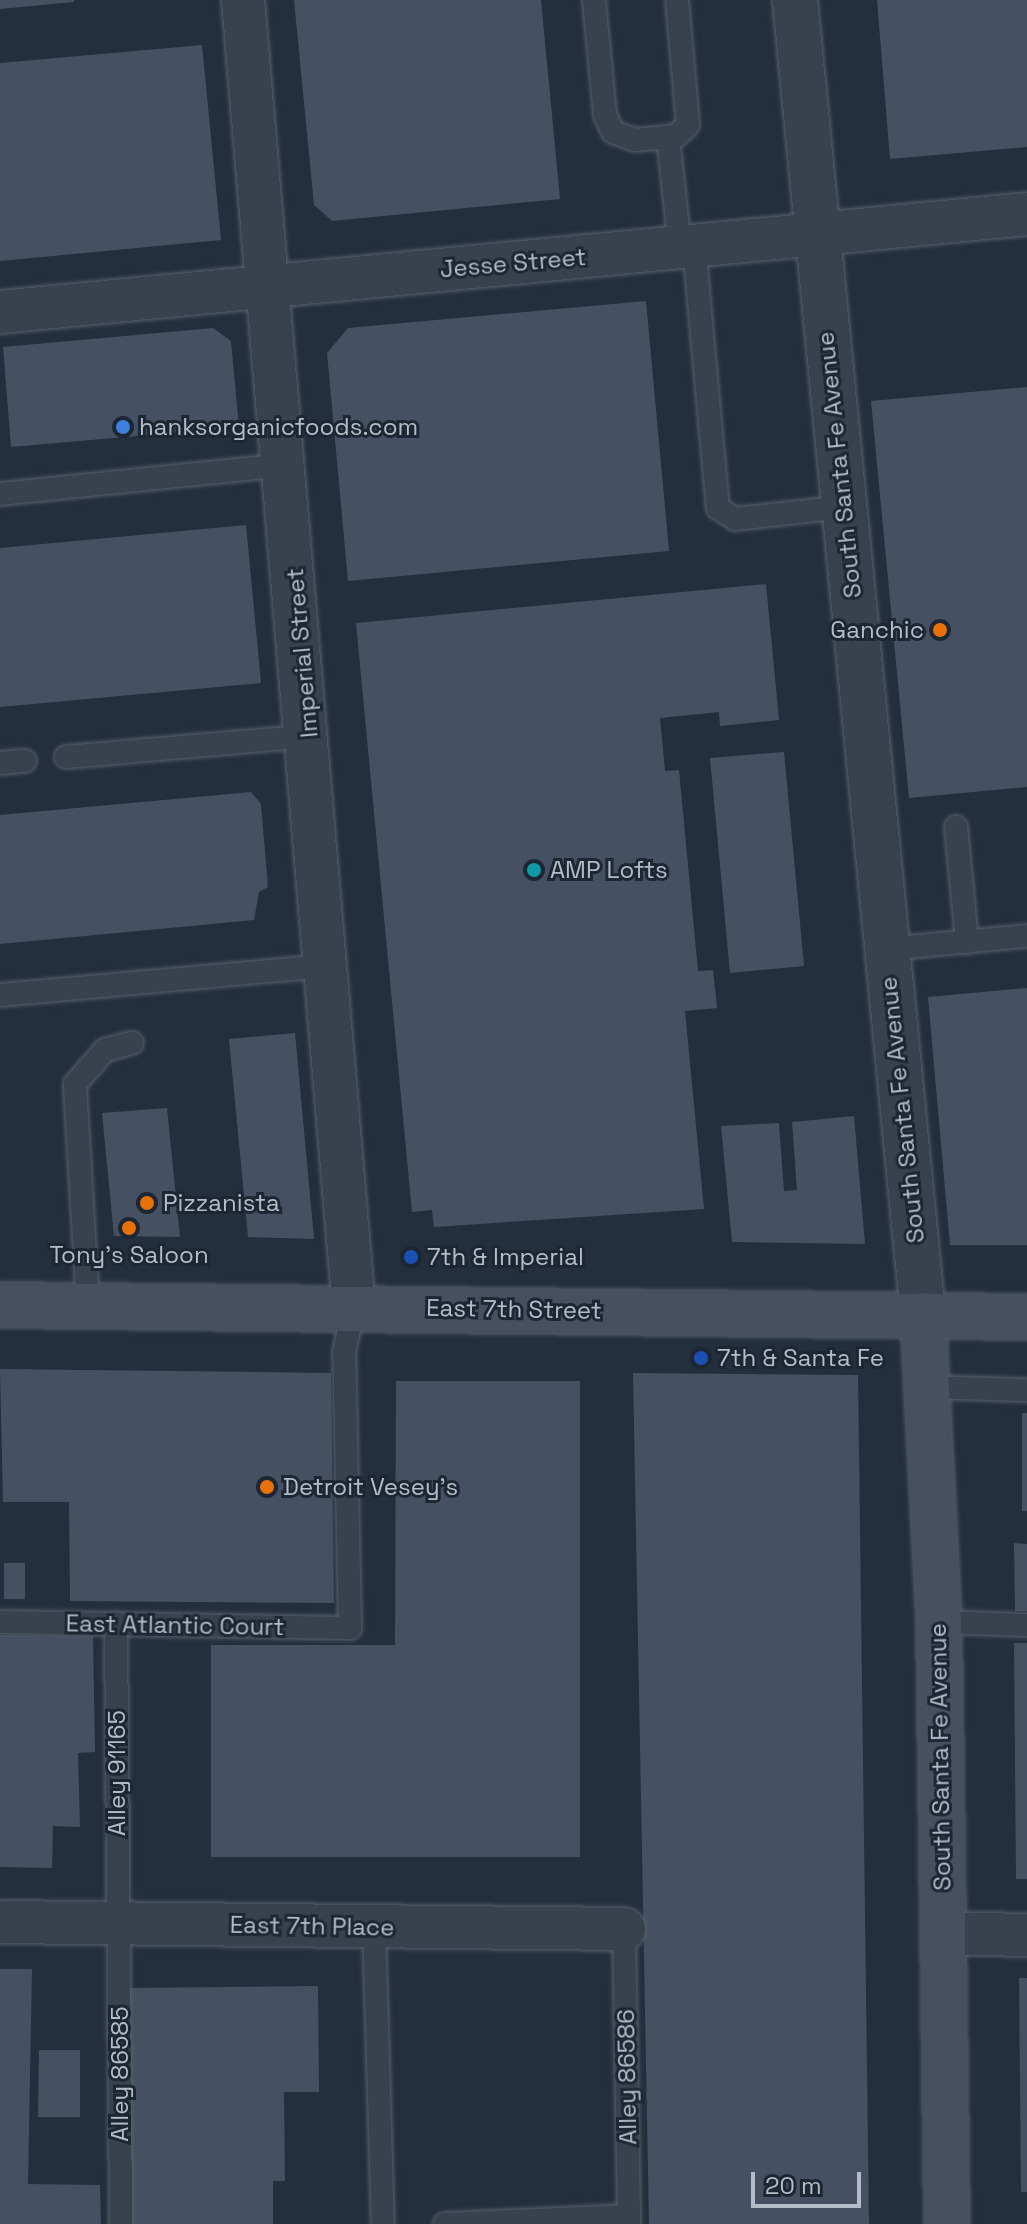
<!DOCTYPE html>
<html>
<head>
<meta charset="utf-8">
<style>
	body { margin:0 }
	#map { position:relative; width:1027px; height:2224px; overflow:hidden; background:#242f3e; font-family:"Space Grotesk",sans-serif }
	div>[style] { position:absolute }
	.building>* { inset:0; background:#455162 }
	.roads { filter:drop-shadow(0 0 2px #565f6c) drop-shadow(0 0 2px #565f6c) }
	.service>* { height:22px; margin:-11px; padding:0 11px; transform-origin:11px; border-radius:11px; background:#38414e }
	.minor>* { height:42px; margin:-21px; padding:0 21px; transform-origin:21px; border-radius:21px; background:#38414e }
	.tertiary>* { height:44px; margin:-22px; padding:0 22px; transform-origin:22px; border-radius:22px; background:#38414e }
	.secondary>* { height:44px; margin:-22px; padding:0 22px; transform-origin:22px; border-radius:22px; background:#465061 }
	.dots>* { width:22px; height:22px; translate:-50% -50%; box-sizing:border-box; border:4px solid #1d2633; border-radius:50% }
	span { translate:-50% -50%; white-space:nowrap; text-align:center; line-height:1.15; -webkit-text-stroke:6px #1d2633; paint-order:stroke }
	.street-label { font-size:24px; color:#b4bcc9 }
	.poi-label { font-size:24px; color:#b4bcc9 }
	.left { translate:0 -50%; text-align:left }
	.right { translate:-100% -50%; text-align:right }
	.scale { position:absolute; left:751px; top:2172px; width:110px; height:36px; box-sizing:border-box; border:4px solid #b4bcc9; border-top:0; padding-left:10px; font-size:24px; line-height:28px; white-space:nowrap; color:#b4bcc9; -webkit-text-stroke:6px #1d2633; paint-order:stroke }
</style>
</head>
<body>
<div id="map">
	<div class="building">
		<div style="clip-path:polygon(0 0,74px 0,74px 2px,0 9px)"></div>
		<div style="clip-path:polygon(294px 0,541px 0,560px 199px,332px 221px,314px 205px)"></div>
		<div style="clip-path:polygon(877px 0,1027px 0,1027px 147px,890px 159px)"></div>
		<div style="clip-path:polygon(202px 45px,221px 240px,0 261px,0 63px)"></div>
		<div style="clip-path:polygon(646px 301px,669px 551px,348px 581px,327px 353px,348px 328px)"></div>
		<div style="clip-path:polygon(213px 328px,231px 341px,239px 427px,11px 447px,3px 347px)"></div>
		<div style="clip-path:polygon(1027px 387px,1027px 787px,909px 798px,871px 401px)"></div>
		<div style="clip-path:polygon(246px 525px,261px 683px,0 707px,0 548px)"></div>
		<div style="clip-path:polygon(766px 584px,779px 720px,720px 726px,719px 712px,660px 718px,665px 771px,679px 770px,698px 971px,713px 970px,717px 1008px,685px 1011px,704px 1209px,434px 1227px,432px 1210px,412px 1212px,356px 623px)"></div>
		<div style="clip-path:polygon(784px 752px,804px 966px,730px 973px,710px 758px)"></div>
		<div style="clip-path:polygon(251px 792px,261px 804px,268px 887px,259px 892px,254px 920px,0 944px,0 815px)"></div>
		<div style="clip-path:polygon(1027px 988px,1027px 1245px,950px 1245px,928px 997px)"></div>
		<div style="clip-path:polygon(295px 1033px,314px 1239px,248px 1237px,229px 1039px)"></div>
		<div style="clip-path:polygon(167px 1108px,180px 1237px,114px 1236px,102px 1113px)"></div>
		<div style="clip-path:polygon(854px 1116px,865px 1244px,732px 1242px,721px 1126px,779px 1123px,784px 1191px,797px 1190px,792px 1122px)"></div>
		<div style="clip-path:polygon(0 1369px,331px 1373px,334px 1603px,70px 1601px,69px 1502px,3px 1502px)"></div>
		<div style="clip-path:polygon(633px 1373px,858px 1375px,869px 2224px,649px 2224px)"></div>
		<div style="clip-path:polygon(396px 1381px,580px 1381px,580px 1857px,211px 1857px,211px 1645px,395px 1645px)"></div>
		<div style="clip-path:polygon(1022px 1413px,1027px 1413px,1027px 1511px,1022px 1511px)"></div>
		<div style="clip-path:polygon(1014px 1543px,1027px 1544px,1027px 1611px,1015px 1611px)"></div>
		<div style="clip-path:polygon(4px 1563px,25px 1563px,25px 1599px,4px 1599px)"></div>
		<div style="clip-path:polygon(0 1635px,93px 1636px,95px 1752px,78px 1753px,80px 1827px,53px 1826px,52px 1868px,0 1867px)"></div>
		<div style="clip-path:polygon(1014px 1643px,1027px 1643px,1027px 1879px,1016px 1879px)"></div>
		<div style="clip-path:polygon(0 1969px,32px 1969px,28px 2184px,100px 2185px,101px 2224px,0 2224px)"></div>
		<div style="clip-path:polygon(1019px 1978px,1027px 1978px,1027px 2192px,1021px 2192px)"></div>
		<div style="clip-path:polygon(318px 1986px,319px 2092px,284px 2092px,285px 2181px,273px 2181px,273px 2224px,128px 2224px,125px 1988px)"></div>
		<div style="clip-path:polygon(39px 2050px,80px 2050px,80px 2117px,38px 2117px)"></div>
	</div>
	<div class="roads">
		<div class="service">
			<div style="left:594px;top:0;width:116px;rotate:84.5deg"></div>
			<div style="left:605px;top:115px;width:19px;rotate:65deg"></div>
			<div style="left:613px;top:132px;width:23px;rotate:20deg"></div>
			<div style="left:635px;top:140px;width:41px;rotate:-5.6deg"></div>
			<div style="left:676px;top:136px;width:16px;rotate:-43deg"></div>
			<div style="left:688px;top:125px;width:125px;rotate:-95deg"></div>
			<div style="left:668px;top:137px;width:111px;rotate:83.8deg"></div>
			<div style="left:694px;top:246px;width:263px;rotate:84.8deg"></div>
			<div style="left:718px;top:508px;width:20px;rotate:33deg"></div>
			<div style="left:735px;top:519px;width:109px;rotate:-6.3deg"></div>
			<div style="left:0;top:494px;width:288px;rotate:-5.8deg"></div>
			<div style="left:66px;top:757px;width:244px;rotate:-4.9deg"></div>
			<div style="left:0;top:763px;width:25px;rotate:-5deg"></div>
			<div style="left:956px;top:827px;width:116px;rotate:84.5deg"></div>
			<div style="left:886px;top:949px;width:142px;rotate:-5.3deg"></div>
			<div style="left:0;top:995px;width:328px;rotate:-5.1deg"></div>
			<div style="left:88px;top:1305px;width:221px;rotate:-93.4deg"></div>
			<div style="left:75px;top:1084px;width:45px;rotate:-48.6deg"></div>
			<div style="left:105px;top:1050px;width:28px;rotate:-15deg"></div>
			<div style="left:930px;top:1387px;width:97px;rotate:1.8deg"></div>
			<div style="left:0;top:1622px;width:350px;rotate:1deg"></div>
			<div style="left:350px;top:1628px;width:276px;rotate:-91.2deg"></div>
			<div style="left:344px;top:1352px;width:46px;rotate:-77.5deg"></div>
			<div style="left:939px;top:1622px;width:88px;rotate:2deg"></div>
			<div style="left:116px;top:1623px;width:601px;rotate:89.52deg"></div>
			<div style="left:374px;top:1926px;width:298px;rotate:88.3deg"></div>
			<div style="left:624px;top:1929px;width:295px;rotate:89deg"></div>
			<div style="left:445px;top:2224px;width:184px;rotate:-2.5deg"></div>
		</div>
		<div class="minor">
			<div style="left:243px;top:0;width:1312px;rotate:85.15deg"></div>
			<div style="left:0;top:312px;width:1032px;rotate:-5.45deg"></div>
			<div style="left:0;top:1922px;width:624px;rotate:0.64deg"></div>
			<div style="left:943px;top:1933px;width:84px;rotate:1.4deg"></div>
		</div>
		<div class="tertiary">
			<div style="left:795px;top:0;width:1321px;rotate:84.44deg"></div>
		</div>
		<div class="secondary">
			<div style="left:0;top:1305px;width:1027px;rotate:0.67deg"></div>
			<div style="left:923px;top:1315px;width:307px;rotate:87deg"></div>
			<div style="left:939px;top:1622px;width:602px;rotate:89.24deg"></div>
		</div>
	</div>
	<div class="dots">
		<div style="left:123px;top:427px;background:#3f7fe0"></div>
		<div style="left:940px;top:630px;background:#e8710a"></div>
		<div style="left:534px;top:870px;background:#0f9aa8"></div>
		<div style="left:147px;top:1203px;background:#e8710a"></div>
		<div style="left:129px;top:1228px;background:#e8710a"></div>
		<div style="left:411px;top:1257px;background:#1a4fb4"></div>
		<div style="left:701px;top:1358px;background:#1a4fb4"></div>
		<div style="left:267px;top:1487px;background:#e8710a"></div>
	</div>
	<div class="street-label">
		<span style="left:513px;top:263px;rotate:-5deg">Jesse Street</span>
		<span style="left:839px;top:465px;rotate:-96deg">South Santa Fe Avenue</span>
		<span style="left:302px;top:653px;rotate:-95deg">Imperial Street</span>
		<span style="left:902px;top:1110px;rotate:-96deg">South Santa Fe Avenue</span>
		<span style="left:514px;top:1309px;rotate:1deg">East 7th Street</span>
		<span style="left:175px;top:1625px;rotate:1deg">East Atlantic Court</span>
		<span style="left:940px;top:1757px;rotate:-91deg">South Santa Fe Avenue</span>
		<span style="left:117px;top:1773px;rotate:-90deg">Alley 91165</span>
		<span style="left:312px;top:1926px;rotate:1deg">East 7th Place</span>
		<span style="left:120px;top:2074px;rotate:-90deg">Alley 86585</span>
		<span style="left:627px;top:2077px;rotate:-91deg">Alley 86586</span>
	</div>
	<div class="poi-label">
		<span class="left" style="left:139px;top:427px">hanksorganicfoods.com</span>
		<span class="right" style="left:924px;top:630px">Ganchic</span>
		<span class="left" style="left:550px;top:870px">AMP Lofts</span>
		<span class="left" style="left:163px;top:1203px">Pizzanista</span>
		<span style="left:129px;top:1255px">Tony's Saloon</span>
		<span class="left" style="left:427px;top:1257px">7th &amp; Imperial</span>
		<span class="left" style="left:717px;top:1358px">7th &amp; Santa Fe</span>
		<span class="left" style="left:283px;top:1487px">Detroit Vesey's</span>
	</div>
	<div class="scale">20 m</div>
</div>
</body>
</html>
